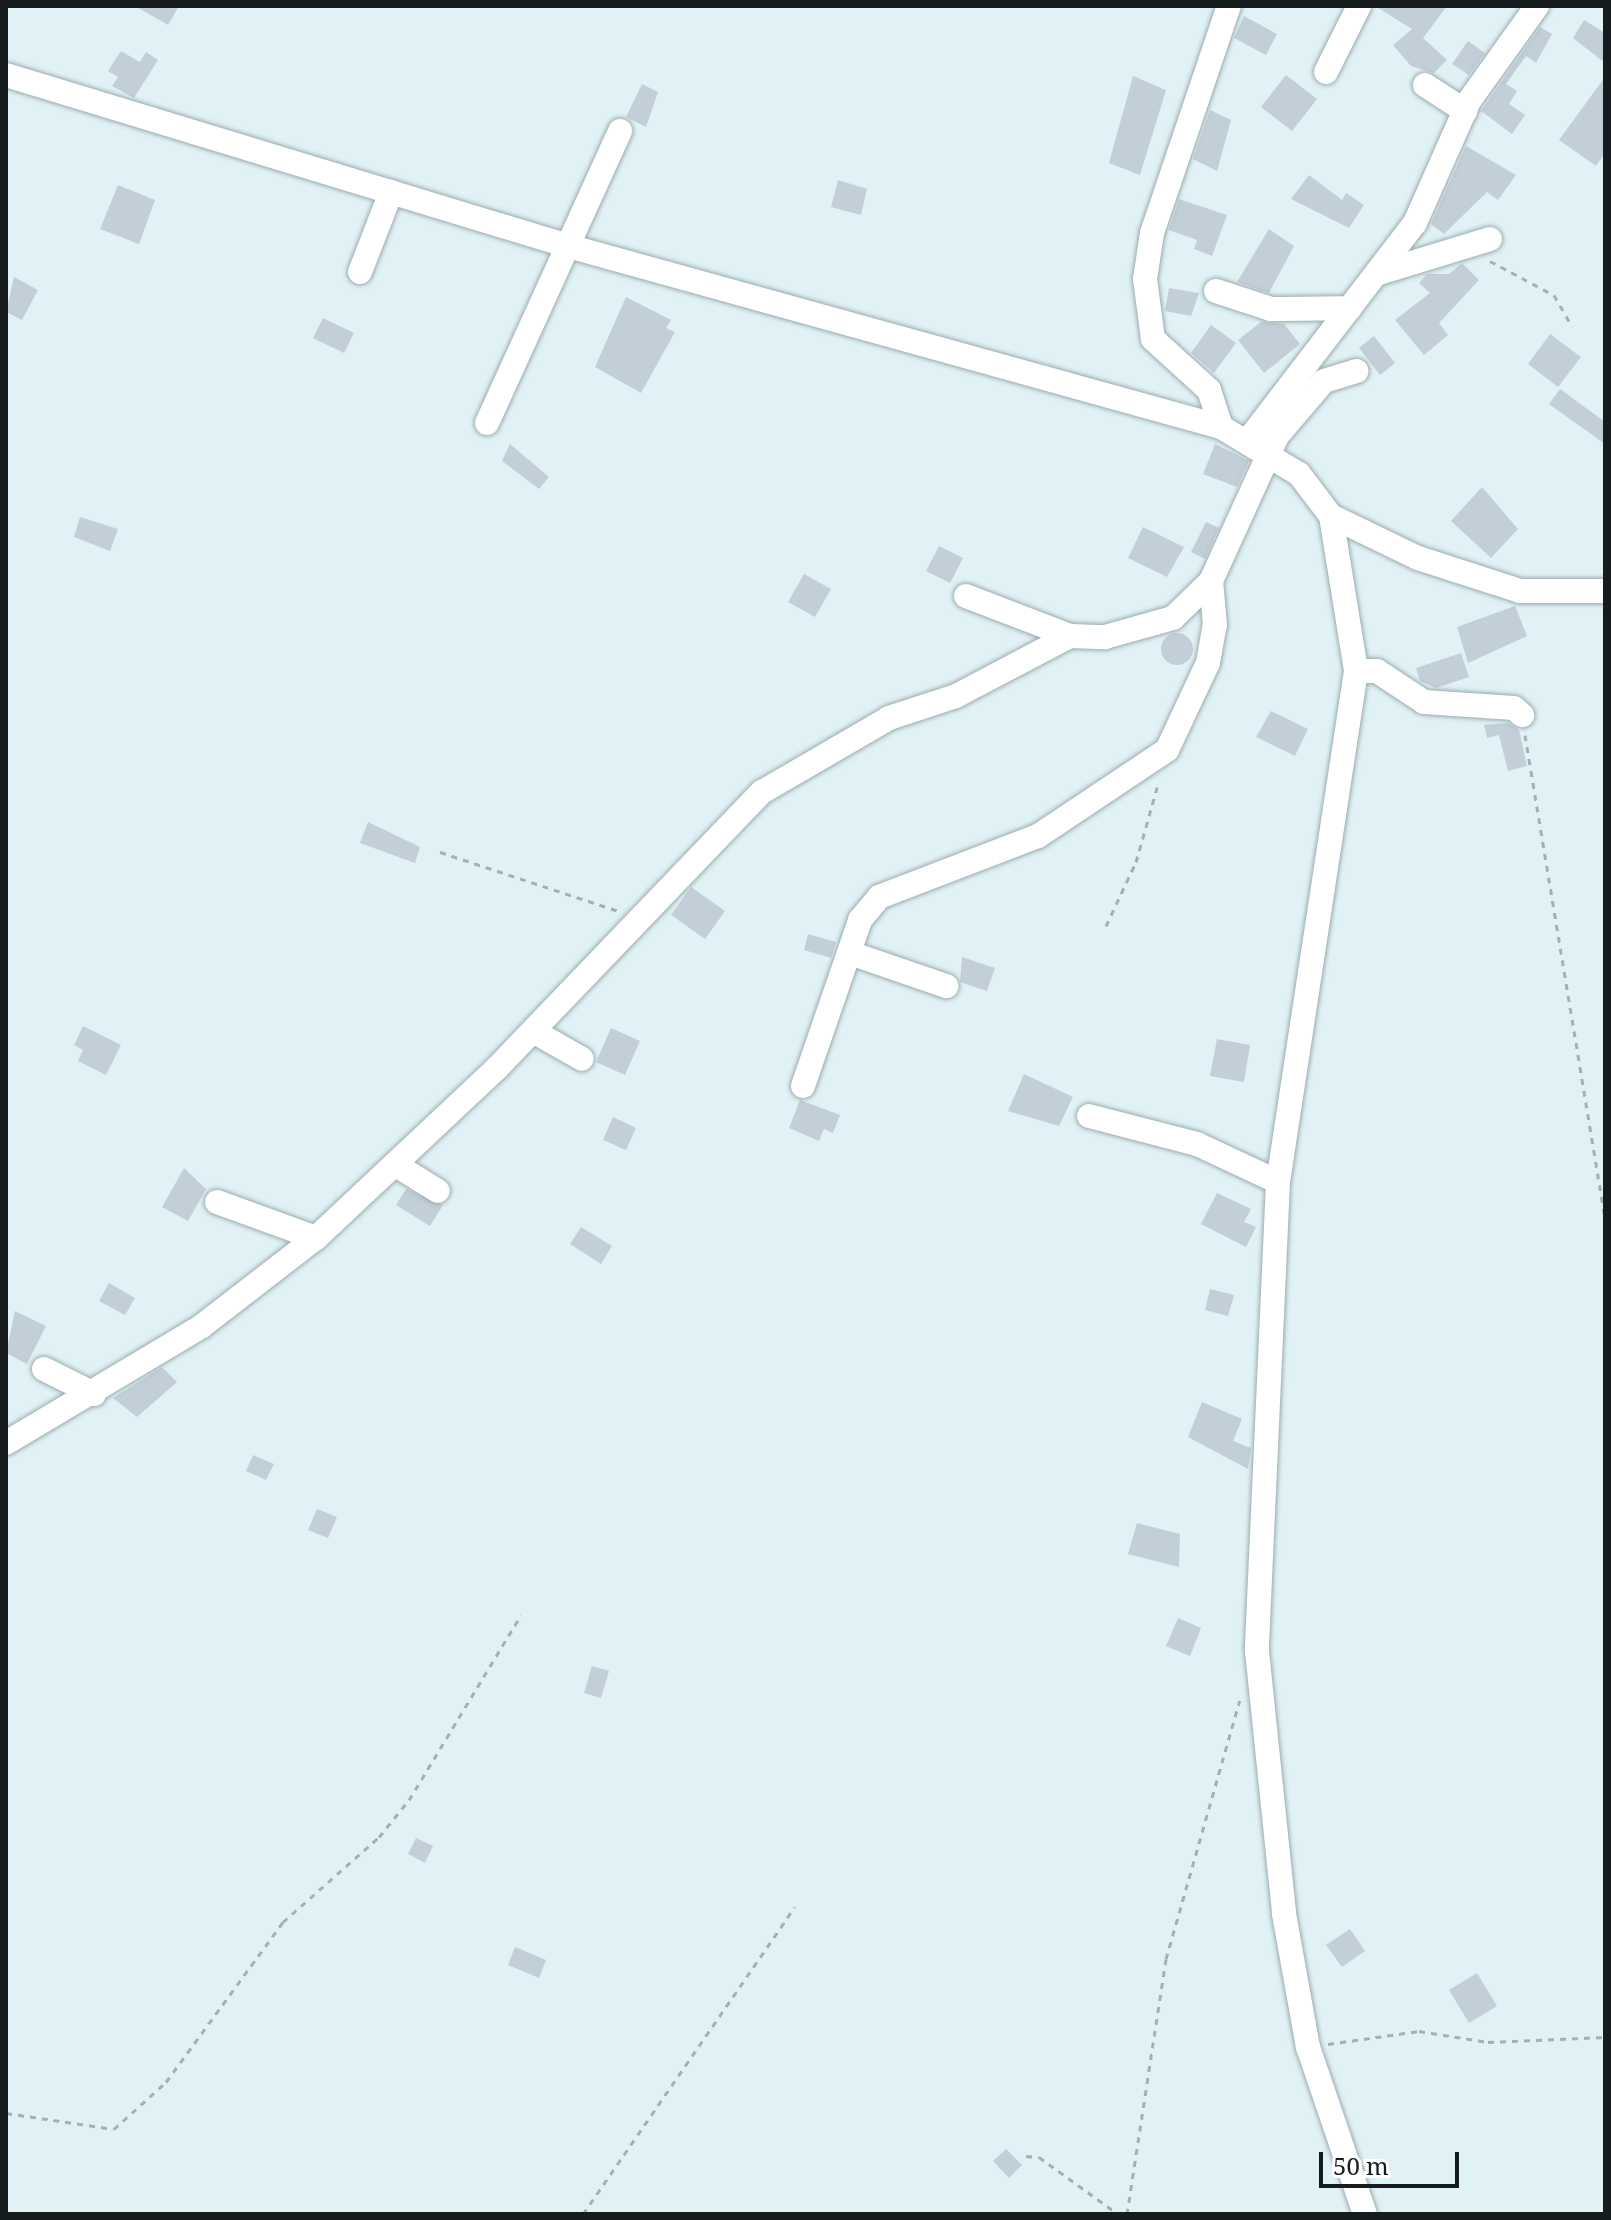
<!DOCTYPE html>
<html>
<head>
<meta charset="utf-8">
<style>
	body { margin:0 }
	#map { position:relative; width:1611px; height:2220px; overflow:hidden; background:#e0f2f6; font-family:"Noto Serif",serif }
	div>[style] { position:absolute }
	.building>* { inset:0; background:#c2ced8 }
	.round { border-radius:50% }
	.path>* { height:3px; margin-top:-1.5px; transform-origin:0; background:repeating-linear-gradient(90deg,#a3b1b5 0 6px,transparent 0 12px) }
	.roads { filter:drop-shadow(0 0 2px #9babaf) drop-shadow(0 0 2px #9babaf) }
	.minor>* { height:24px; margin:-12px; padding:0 12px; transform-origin:12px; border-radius:12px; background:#fff }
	span { translate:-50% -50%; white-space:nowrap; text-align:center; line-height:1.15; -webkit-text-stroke:7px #fff; paint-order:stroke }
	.frame { position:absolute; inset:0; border:8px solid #161c1d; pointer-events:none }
	.scale { position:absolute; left:1319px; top:2152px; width:140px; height:36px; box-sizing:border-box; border:4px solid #161c1d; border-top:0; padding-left:10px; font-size:24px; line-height:28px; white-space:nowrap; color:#161c1d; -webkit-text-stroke:6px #fff; paint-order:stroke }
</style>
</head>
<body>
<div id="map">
	<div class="building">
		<div style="clip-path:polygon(135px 6px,179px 6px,168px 25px)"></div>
		<div style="clip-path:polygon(1375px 6px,1447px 6px,1423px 38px,1447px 60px,1434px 73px,1411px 66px,1393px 45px,1412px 29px)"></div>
		<div style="clip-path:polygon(1244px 16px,1277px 34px,1266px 55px,1234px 38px)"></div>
		<div style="clip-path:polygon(1584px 20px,1605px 33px,1605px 63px,1573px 38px)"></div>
		<div style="clip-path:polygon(1540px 27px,1552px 34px,1536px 63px,1526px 56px,1506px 84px,1517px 91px,1509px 104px,1525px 115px,1512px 134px,1481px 111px)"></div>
		<div style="clip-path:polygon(1468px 41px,1485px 53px,1469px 75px,1452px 64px)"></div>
		<div style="clip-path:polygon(121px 51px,140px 62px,146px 52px,158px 60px,134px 98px,112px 86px,118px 77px,108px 71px)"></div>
		<div style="clip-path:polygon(1286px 75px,1317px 99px,1292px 131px,1261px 107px)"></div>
		<div style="clip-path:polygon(1133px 76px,1166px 90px,1140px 175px,1109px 163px)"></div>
		<div style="clip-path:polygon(1605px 77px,1605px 153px,1596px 166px,1559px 140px)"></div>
		<div style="clip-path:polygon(642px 84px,658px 92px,646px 127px,626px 117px)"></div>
		<div style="clip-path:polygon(1210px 110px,1231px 120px,1217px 171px,1193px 159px)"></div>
		<div style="clip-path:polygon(1466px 146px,1516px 175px,1498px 200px,1487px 192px,1444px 234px,1431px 224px)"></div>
		<div style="clip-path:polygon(1309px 175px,1342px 200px,1346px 193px,1364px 205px,1349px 228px,1291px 199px)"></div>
		<div style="clip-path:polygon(838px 180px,867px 189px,861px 215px,831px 207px)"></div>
		<div style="clip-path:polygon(118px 185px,155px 200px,139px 244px,100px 229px)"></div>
		<div style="clip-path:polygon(1179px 199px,1227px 215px,1212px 256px,1194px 249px,1197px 240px,1169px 230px)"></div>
		<div style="clip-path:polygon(1269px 229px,1294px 246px,1269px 293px,1237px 282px)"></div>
		<div style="clip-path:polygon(1462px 263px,1479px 280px,1439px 323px,1448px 335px,1424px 355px,1395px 320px,1430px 293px,1419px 283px,1427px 274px,1449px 274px)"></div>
		<div style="clip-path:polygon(14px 277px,38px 290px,22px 320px,6px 312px)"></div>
		<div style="clip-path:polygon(1169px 288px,1199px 293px,1191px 316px,1165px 311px)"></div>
		<div style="clip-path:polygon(626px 297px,671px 320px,666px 328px,675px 332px,641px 393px,595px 367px)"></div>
		<div style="clip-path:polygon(323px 318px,354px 333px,344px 353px,313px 338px)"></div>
		<div style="clip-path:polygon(1261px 322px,1284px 324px,1300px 344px,1264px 373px,1238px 340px)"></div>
		<div style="clip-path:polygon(1211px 325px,1236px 343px,1214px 373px,1191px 353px)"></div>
		<div style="clip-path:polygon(1550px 334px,1581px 357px,1558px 387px,1528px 364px)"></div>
		<div style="clip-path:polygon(1374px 336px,1395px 363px,1380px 375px,1359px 348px)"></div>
		<div style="clip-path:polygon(1560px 389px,1605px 422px,1605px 444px,1549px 404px)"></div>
		<div style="clip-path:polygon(510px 444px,549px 477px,539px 489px,502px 461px)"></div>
		<div style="clip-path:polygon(1215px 444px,1249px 461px,1237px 487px,1203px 474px)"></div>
		<div style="clip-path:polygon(1482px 487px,1518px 529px,1491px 558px,1451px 521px)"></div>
		<div style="clip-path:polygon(80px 517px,118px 529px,110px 551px,74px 537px)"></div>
		<div style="clip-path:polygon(1206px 522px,1219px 528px,1205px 559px,1191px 552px)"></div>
		<div style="clip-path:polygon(1143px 527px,1184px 547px,1167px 577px,1128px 558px)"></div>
		<div style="clip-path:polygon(939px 546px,963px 558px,950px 583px,926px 571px)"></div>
		<div style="clip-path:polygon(804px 574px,831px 589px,815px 617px,788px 602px)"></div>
		<div style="clip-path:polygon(1515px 606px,1527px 636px,1468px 663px,1457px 627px)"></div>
		<div class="round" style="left:1161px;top:633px;width:32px;height:32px"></div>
		<div style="clip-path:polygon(1461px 653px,1469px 677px,1436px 688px,1420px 681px,1416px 668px)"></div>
		<div style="clip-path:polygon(1271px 711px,1308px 729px,1295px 756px,1256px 737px)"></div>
		<div style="clip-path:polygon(1508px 723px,1519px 730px,1527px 766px,1508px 771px,1499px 735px,1487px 738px,1484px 725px)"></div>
		<div style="clip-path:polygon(368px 822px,420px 847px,415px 863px,360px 843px)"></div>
		<div style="clip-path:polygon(691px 887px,725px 911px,705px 939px,671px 915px)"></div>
		<div style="clip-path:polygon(808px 934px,836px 942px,831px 958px,804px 950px)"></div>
		<div style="clip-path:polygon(962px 957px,995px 968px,987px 991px,960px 982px)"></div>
		<div style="clip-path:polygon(83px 1026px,121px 1045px,106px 1075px,78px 1061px,83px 1050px,74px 1045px)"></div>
		<div style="clip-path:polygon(611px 1028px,640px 1041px,625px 1075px,596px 1062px)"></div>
		<div style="clip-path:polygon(1217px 1039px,1250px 1045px,1244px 1082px,1210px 1076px)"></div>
		<div style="clip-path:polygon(1024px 1074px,1073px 1097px,1059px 1126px,1008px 1111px)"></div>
		<div style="clip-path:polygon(800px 1100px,840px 1115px,833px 1133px,824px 1129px,819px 1141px,789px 1128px)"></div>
		<div style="clip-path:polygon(613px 1117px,636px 1128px,626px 1150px,603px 1140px)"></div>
		<div style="clip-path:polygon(184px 1168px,206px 1189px,188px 1221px,162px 1207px)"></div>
		<div style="clip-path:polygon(406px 1189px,443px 1205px,430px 1226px,396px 1205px)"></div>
		<div style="clip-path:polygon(1217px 1193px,1251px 1209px,1244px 1222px,1256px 1227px,1246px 1247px,1201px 1224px)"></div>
		<div style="clip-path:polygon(581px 1227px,612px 1246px,601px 1264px,570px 1244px)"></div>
		<div style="clip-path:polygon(109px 1283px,135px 1298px,125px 1315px,99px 1301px)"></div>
		<div style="clip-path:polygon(1210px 1289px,1234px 1295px,1228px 1316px,1205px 1310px)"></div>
		<div style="clip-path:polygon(15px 1311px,46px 1326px,27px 1364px,6px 1353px)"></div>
		<div style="clip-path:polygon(162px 1367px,177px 1382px,137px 1417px,113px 1398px)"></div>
		<div style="clip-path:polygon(1202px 1402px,1242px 1419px,1233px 1441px,1251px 1448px,1248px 1469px,1188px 1437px)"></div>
		<div style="clip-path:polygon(253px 1455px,274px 1464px,266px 1480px,246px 1471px)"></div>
		<div style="clip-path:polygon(317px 1509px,337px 1517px,328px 1538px,308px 1530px)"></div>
		<div style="clip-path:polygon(1137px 1523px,1180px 1534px,1179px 1567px,1128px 1554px)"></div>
		<div style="clip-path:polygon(1178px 1618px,1201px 1628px,1190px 1656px,1166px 1646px)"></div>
		<div style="clip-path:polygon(592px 1666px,609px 1671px,601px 1698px,584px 1693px)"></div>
		<div style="clip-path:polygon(416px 1838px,433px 1846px,425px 1863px,408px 1854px)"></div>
		<div style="clip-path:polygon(1350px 1929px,1365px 1951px,1342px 1967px,1326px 1945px)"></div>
		<div style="clip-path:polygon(515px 1947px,546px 1960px,539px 1978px,508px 1965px)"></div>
		<div style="clip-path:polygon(1477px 1973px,1497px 2006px,1469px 2023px,1449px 1990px)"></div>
		<div style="clip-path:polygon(1006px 2149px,1022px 2165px,1009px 2178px,993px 2161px)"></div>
	</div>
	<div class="path">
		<div style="left:1490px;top:261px;width:72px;rotate:28deg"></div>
		<div style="left:1554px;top:295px;width:36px;rotate:60deg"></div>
		<div style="left:1525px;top:735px;width:488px;rotate:80.6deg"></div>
		<div style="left:440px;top:852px;width:188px;rotate:18.3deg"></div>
		<div style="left:1106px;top:926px;width:71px;rotate:-64.9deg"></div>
		<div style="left:1136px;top:862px;width:81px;rotate:-74.2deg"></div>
		<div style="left:1605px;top:1261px;width:33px;rotate:90deg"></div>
		<div style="left:1328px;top:2044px;width:92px;rotate:-8.1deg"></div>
		<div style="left:1419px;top:2031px;width:70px;rotate:9.1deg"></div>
		<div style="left:1488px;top:2042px;width:117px;rotate:-2.4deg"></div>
		<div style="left:6px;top:2113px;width:109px;rotate:8.4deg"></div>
		<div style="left:114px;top:2129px;width:70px;rotate:-42.1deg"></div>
		<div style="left:166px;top:2082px;width:198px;rotate:-53.8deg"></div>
		<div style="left:283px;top:1922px;width:128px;rotate:-41.5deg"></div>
		<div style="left:379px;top:1837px;width:48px;rotate:-51deg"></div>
		<div style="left:409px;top:1800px;width:216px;rotate:-58.8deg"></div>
		<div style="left:1026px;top:2156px;width:13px;rotate:4deg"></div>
		<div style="left:1039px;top:2157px;width:97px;rotate:35.8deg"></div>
		<div style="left:583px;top:2214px;width:373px;rotate:-55.4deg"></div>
		<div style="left:1127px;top:2214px;width:258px;rotate:-81.3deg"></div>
		<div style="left:1166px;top:1959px;width:269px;rotate:-74.1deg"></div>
	</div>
	<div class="roads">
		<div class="minor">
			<div style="left:1326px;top:72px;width:74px;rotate:-63.4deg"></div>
			<div style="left:6px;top:75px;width:587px;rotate:16.92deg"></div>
			<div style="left:568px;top:246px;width:678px;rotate:15.49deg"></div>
			<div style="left:1221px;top:427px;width:91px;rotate:31.1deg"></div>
			<div style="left:1299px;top:474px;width:53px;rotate:52.7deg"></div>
			<div style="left:1331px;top:516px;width:157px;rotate:80.8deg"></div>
			<div style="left:1356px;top:671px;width:517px;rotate:98.68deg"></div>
			<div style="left:1278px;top:1182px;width:469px;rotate:92.6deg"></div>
			<div style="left:1257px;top:1651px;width:264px;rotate:84.1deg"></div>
			<div style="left:1284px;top:1914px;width:135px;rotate:79.8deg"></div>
			<div style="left:1308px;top:2047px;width:176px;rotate:71.2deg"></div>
			<div style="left:1425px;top:85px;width:48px;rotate:33deg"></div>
			<div style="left:360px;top:272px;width:86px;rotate:-68.8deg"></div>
			<div style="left:1379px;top:273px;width:116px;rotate:-17deg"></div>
			<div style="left:1216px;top:291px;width:58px;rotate:18.1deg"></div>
			<div style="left:1271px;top:309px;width:79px;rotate:-0.7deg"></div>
			<div style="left:487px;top:423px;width:321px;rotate:-65.5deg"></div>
			<div style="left:1221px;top:427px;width:39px;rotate:-108deg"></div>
			<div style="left:1209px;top:390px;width:76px;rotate:-137.7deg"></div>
			<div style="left:1153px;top:339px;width:61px;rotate:-97.6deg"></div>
			<div style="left:1145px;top:279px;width:47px;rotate:-81.3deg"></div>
			<div style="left:1152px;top:233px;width:240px;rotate:-71.3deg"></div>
			<div style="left:1249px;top:439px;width:272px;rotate:-52.5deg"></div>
			<div style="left:1415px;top:223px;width:133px;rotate:-66.1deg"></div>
			<div style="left:1469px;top:101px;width:117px;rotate:-54.4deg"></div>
			<div style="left:1331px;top:516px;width:97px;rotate:25.8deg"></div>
			<div style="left:1418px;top:558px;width:107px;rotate:17.9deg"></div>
			<div style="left:1520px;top:591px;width:85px"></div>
			<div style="left:966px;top:596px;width:111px;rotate:21deg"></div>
			<div style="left:1356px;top:671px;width:21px"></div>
			<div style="left:1377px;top:671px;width:56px;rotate:33.4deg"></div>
			<div style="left:1424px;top:702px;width:90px;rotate:3.8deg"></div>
			<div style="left:1514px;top:708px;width:11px;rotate:41deg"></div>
			<div style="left:850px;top:953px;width:102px;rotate:19deg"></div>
			<div style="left:533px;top:1031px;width:56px;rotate:29.7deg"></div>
			<div style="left:803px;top:1086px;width:176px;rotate:-71deg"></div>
			<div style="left:860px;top:920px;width:30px;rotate:-50deg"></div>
			<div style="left:879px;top:897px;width:170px;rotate:-21deg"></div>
			<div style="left:1038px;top:836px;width:155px;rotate:-33.7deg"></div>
			<div style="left:1167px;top:750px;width:96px;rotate:-64.8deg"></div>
			<div style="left:1208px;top:663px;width:39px;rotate:-80deg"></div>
			<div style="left:1215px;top:625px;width:44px;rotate:-95.2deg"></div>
			<div style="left:1089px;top:1116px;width:112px;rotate:14.5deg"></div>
			<div style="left:1197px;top:1144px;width:89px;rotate:25.1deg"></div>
			<div style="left:396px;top:1165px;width:49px;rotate:31.8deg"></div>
			<div style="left:217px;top:1202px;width:105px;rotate:20deg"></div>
			<div style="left:44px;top:1369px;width:56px;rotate:26.6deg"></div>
			<div style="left:6px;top:1443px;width:228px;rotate:-30.8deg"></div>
			<div style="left:202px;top:1326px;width:144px;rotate:-37.7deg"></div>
			<div style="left:316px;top:1238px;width:248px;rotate:-43.2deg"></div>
			<div style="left:497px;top:1068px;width:383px;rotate:-46.2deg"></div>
			<div style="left:762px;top:792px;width:147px;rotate:-30.2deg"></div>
			<div style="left:889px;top:718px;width:71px;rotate:-18.2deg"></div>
			<div style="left:956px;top:696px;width:129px;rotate:-27.8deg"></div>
			<div style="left:1070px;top:636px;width:35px;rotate:2deg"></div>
			<div style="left:1105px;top:637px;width:71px;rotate:-15.6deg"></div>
			<div style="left:1173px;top:618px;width:53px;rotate:-44.2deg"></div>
			<div style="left:1211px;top:581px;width:159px;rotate:-65.5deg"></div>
			<div style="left:1277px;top:436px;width:72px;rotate:-49.5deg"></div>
			<div style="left:1324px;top:381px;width:34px;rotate:-17deg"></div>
		</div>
	</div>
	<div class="frame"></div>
	<div class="scale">50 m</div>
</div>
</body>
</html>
